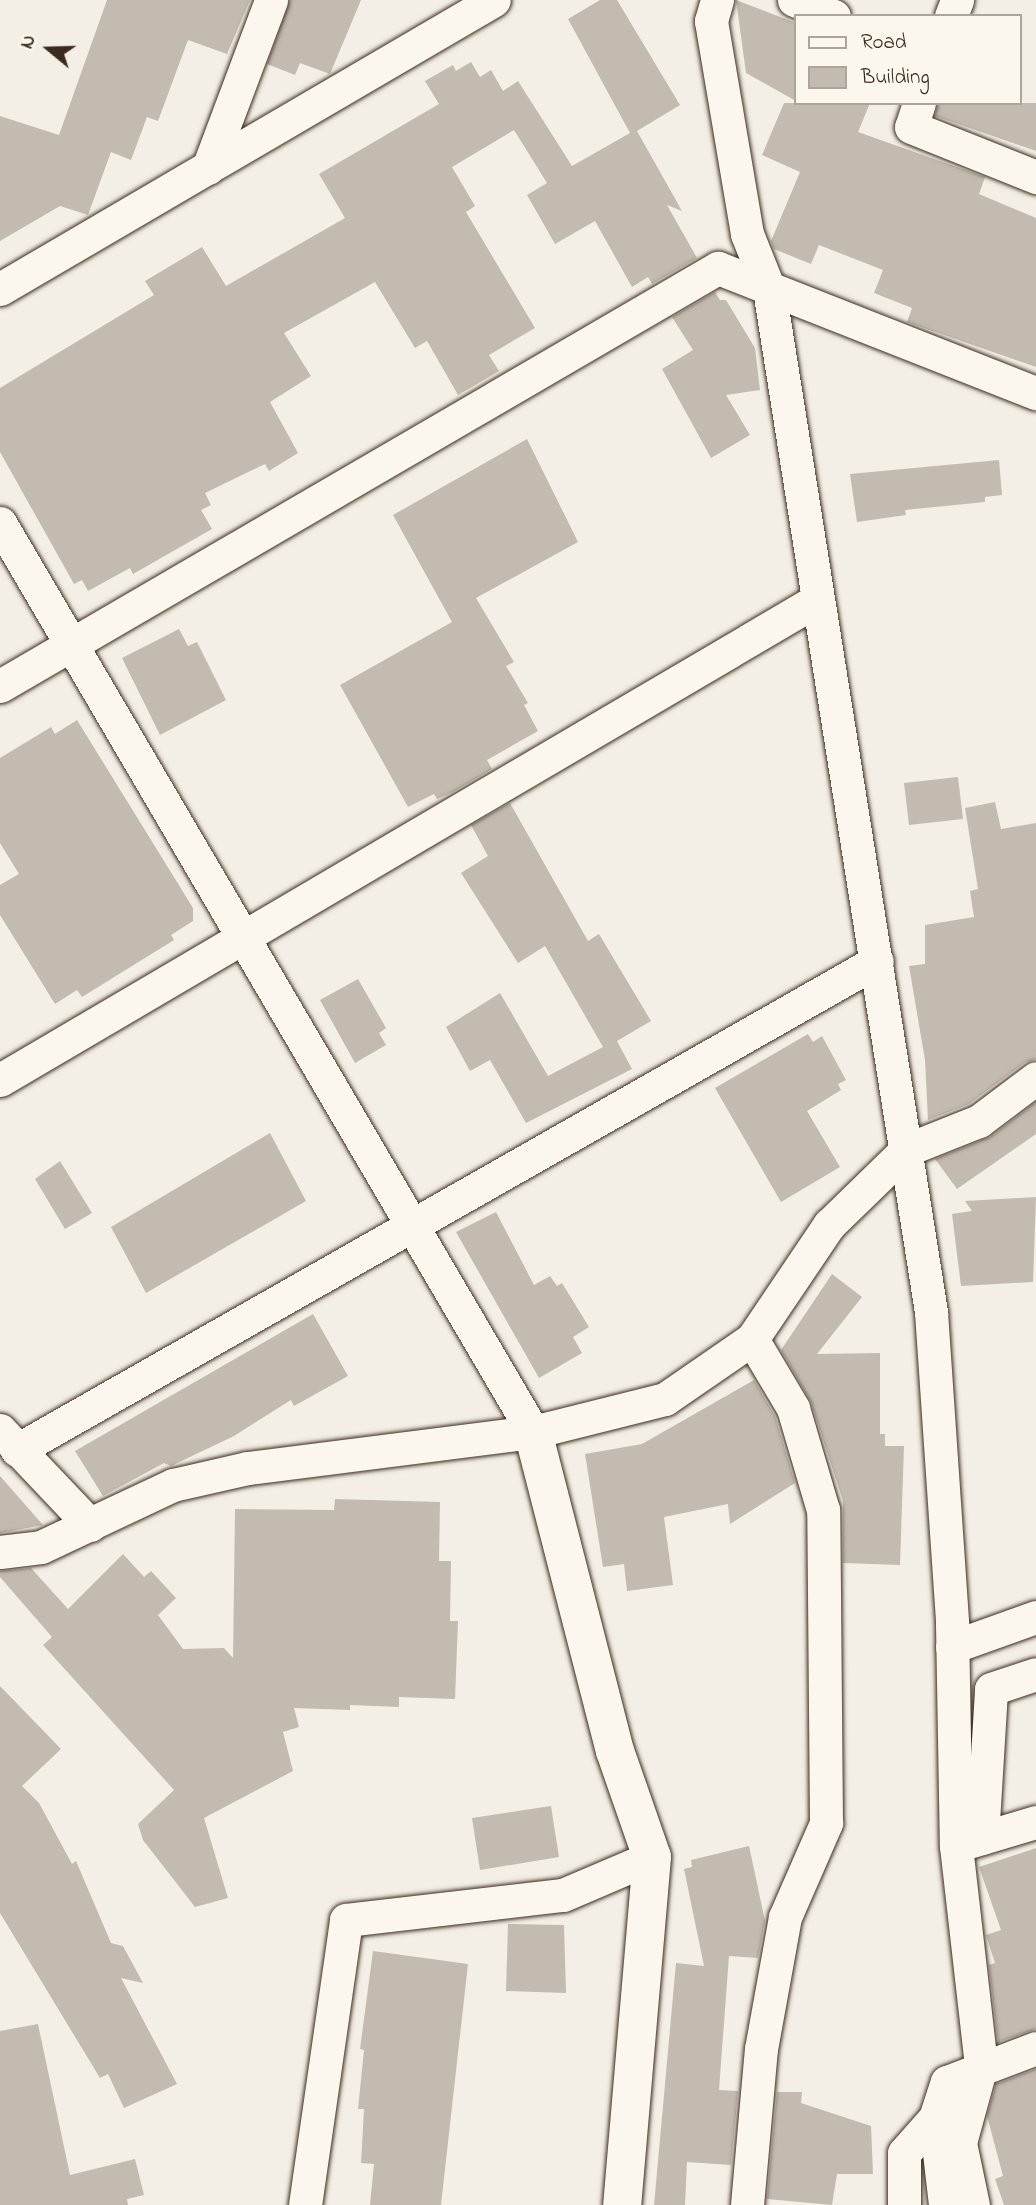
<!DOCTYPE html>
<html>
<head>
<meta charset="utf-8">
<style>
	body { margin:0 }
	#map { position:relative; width:1036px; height:2205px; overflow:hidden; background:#f3efe4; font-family:"Indie Flower",sans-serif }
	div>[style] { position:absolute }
	.building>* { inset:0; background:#c3bbb0 }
	.roads { filter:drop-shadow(0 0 2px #3b2a1e) drop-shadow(0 0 2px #3b2a1e) }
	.minor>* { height:33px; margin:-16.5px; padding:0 16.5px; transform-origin:16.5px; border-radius:16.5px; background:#fbf7ec }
	.tertiary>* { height:38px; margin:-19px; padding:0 19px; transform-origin:19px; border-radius:19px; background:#fbf7ec }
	span { translate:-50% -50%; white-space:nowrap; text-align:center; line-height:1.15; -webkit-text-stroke:5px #fbf7ec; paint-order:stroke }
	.legend { position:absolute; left:794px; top:14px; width:228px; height:91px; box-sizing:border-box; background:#fbf7ec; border:2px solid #aea59a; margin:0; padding:9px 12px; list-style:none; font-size:21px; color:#3b2a1e }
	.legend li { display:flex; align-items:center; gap:14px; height:35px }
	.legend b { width:35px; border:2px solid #aea59a }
	.north { position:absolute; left:14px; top:14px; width:70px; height:70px; -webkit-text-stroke:5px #fbf7ec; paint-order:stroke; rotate:289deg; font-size:19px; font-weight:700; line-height:28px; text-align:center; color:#3b2a1e }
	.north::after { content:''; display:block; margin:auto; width:24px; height:32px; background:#3b2a1e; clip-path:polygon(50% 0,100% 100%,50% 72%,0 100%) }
</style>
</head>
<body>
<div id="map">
	<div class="building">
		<div style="clip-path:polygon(107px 0,250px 0,227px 54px,188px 40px,158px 121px,147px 117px,131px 160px,111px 152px,88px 215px,60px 206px,0 241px,0 116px,59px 135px)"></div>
		<div style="clip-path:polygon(290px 0,361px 0,330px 74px,300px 63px,295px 75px,267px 64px)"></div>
		<div style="clip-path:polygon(600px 0,617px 0,680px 105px,637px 131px,682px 211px,667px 205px,697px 258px,652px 284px,648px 277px,632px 287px,595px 221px,555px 244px,527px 195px,547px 183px,514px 130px,452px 167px,475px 206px,466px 212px,535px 328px,489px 355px,499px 371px,458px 395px,427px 341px,415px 348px,375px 282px,284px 333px,311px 376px,270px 402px,298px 453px,269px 471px,265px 464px,205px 493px,211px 505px,201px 510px,212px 529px,133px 574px,130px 568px,88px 591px,82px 580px,74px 584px,0 452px,0 388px,154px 295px,145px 281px,202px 247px,226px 286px,345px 218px,319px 174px,439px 104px,425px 81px,453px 65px,456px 71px,471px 62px,480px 77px,491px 70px,503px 91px,518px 81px,572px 166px,630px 133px,568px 19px)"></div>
		<div style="clip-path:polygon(736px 0,796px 23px,796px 101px,746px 73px)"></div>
		<div style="clip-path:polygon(784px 103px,870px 103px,858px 132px,985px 177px,979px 194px,1036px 218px,1036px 367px,907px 322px,912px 308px,874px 293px,883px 270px,819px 245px,811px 264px,774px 249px,771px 241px,800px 172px,762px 155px)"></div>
		<div style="clip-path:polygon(938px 103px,1036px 103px,1036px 151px,935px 116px)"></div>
		<div style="clip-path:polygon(715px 292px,720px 300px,726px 300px,755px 348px,760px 390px,726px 395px,750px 435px,711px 458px,662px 369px,693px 350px,672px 317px)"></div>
		<div style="clip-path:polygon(527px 439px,578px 542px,476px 598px,514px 662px,506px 666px,528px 703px,524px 705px,538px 731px,487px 760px,492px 769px,453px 792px,437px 799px,434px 794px,408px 807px,340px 685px,452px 622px,393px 515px)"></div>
		<div style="clip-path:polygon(999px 460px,1002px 495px,985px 497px,985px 502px,905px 510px,906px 515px,857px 522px,850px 474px)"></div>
		<div style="clip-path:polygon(179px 629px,188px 646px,197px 642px,226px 700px,160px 735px,122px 658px)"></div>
		<div style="clip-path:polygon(77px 720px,193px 908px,193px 921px,171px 935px,174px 940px,82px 997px,77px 990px,55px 1004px,0 915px,0 885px,19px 874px,0 843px,0 758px,51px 727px,55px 734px)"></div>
		<div style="clip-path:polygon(958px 777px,963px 819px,909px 825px,904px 783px)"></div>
		<div style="clip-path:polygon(995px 802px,1001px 829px,1036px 823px,1036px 1059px,1024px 1063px,969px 1104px,928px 1120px,925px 1060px,909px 966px,925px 964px,925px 925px,974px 917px,970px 891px,978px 889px,965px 808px)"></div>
		<div style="clip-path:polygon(510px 803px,588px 941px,599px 934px,651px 1021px,617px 1041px,632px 1069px,526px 1123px,490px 1060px,470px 1071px,446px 1027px,500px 993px,548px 1076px,603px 1047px,545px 946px,518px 963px,461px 873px,488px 856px,471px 825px)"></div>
		<div style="clip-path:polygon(358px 979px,386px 1028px,379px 1033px,386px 1045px,355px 1063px,320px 1000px)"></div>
		<div style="clip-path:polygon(808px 1034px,813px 1042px,822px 1036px,846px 1080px,838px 1084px,841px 1090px,807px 1111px,840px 1167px,781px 1202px,715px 1088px)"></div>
		<div style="clip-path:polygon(1036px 1102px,1036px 1134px,957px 1189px,935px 1159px,990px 1137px)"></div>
		<div style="clip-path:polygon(270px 1133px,306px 1201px,146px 1293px,111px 1227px)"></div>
		<div style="clip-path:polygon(60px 1161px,92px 1213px,65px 1229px,35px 1179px)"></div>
		<div style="clip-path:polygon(1036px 1197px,1033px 1282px,961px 1286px,952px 1214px,972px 1211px,965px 1201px)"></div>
		<div style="clip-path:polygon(496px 1212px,534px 1285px,550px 1276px,557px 1286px,562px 1283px,589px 1327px,573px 1337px,582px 1353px,539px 1378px,456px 1232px)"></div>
		<div style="clip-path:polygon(832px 1274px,862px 1297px,817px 1354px,880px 1353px,880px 1434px,885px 1434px,885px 1446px,904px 1446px,900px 1565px,843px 1563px,843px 1501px,811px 1402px,781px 1350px)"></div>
		<div style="clip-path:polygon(313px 1314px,348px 1376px,294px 1406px,291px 1400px,234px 1436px,171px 1466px,164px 1463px,103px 1496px,75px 1451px)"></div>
		<div style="clip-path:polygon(754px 1380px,775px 1416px,795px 1483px,730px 1524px,728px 1504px,664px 1517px,673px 1585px,627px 1591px,624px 1564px,603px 1567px,585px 1454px,642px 1444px)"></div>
		<div style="clip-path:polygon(0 1476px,43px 1525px,0 1533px)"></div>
		<div style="clip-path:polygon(335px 1499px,440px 1502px,439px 1561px,451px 1561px,450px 1621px,458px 1621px,455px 1699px,399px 1697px,399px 1707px,350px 1705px,350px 1710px,294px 1708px,299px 1727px,283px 1732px,293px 1771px,204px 1818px,228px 1898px,195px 1907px,143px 1840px,138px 1824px,174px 1790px,43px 1645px,52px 1637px,0 1577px,0 1571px,31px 1568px,68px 1609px,123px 1554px,144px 1577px,151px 1571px,176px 1598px,158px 1615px,183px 1649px,224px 1648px,233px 1658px,235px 1509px,334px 1510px)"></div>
		<div style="clip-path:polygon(0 1686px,61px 1749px,22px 1786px,39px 1803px,72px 1864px,76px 1861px,111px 1943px,123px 1946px,143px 1983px,121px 1978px,177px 2084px,124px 2108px,108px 2074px,100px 2078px,0 1913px)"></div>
		<div style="clip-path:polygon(551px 1806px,559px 1857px,480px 1870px,472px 1818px)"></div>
		<div style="clip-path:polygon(749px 1846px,765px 1921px,758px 1958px,729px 1956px,719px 2090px,738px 2091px,731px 2165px,687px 2162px,685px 2205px,654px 2205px,676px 1963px,704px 1966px,684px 1869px,692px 1867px,691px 1860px)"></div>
		<div style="clip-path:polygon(1036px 1848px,1036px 2029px,998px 2042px,989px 1965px,995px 1963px,986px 1935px,1001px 1930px,979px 1867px)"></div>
		<div style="clip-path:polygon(508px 1924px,564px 1925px,566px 1993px,506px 1991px)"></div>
		<div style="clip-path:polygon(373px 1951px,468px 1964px,441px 2205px,370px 2205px,374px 2164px,361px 2163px,364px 2109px,358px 2109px,364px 2050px,360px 2049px)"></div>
		<div style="clip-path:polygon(38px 2024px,70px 2175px,135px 2159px,144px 2195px,127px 2199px,128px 2205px,0 2205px,0 2031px)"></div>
		<div style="clip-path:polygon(1036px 2069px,1036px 2205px,1004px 2205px,995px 2179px,1003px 2176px,987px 2116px,996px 2084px)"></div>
		<div style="clip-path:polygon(777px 2092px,802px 2092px,801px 2103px,871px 2126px,873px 2174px,837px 2174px,832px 2205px,767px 2199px)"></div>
	</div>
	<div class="roads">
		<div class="minor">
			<div style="left:717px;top:0;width:22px;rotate:106deg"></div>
			<div style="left:711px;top:21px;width:216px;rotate:80.4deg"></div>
			<div style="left:747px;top:234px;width:59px;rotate:68.2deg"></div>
			<div style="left:769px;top:289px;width:1036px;rotate:81deg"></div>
			<div style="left:931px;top:1312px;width:313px;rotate:86.1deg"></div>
			<div style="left:952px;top:1624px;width:222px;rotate:89deg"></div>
			<div style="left:956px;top:1846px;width:221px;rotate:83.5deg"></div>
			<div style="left:981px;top:2066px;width:80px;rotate:105.3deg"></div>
			<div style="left:960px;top:2143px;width:63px;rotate:78.2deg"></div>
			<div style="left:794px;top:0;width:43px;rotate:21.8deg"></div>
			<div style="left:951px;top:16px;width:17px;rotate:-69deg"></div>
			<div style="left:919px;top:103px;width:25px;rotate:108deg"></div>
			<div style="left:911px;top:127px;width:135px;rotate:21.8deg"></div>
			<div style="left:208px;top:168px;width:179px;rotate:-69.4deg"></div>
			<div style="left:0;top:289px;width:572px;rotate:-30.33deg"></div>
			<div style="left:0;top:523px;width:1054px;rotate:59.61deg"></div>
			<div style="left:0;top:686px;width:831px;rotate:-30.21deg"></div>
			<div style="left:718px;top:268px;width:342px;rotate:21.5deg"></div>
			<div style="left:0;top:1080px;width:948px;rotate:-30.43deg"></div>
			<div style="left:0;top:1430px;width:131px;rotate:46.5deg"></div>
			<div style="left:17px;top:1450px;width:989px;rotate:-29.62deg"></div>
			<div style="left:0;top:1552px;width:41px;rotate:-7deg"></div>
			<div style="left:41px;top:1547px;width:146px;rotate:-25.2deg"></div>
			<div style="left:173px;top:1485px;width:77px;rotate:-12.8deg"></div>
			<div style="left:248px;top:1468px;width:287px;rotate:-7.2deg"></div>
			<div style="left:533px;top:1432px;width:136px;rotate:-14deg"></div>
			<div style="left:665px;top:1399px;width:106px;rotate:-34.6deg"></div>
			<div style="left:752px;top:1339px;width:138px;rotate:-56deg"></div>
			<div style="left:829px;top:1225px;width:107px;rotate:-44.2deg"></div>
			<div style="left:906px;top:1150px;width:79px;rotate:-21.7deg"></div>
			<div style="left:979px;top:1121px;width:71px;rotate:-37deg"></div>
			<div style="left:952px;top:1647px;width:89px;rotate:-19.7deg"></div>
			<div style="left:982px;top:1838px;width:149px;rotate:-86.5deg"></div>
			<div style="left:991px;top:1689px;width:47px;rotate:-18.4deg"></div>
			<div style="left:962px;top:1844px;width:77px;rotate:-16.6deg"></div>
			<div style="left:935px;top:2118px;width:88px;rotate:83.4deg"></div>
			<div style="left:305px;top:2205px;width:288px;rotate:-81.8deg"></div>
			<div style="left:346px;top:1920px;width:218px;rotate:-6.6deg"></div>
			<div style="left:563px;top:1895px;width:97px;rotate:-23.1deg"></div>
			<div style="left:747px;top:2205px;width:157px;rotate:-84.9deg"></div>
			<div style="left:761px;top:2049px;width:134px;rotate:-79.7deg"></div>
			<div style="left:785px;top:1917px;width:103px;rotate:-66.4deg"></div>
			<div style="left:826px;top:1823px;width:313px;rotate:-90.5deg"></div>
			<div style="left:823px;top:1510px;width:106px;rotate:-106.4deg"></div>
			<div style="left:793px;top:1408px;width:80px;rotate:-120.7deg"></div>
			<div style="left:904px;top:2205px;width:52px;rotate:-90deg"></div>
			<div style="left:904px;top:2153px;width:47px;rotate:-48.5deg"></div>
			<div style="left:935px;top:2118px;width:38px;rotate:-72deg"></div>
			<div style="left:947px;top:2082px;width:95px;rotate:-20.9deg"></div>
		</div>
		<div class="tertiary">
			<div style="left:533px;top:1432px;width:329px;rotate:75.6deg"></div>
			<div style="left:615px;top:1751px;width:112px;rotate:70.8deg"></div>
			<div style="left:652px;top:1857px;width:349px;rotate:94.9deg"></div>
		</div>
	</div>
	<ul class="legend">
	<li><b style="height:9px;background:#fbf7ec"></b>Road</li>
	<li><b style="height:19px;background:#c3bbb0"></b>Building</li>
	</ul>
	<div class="north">N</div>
</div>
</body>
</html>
